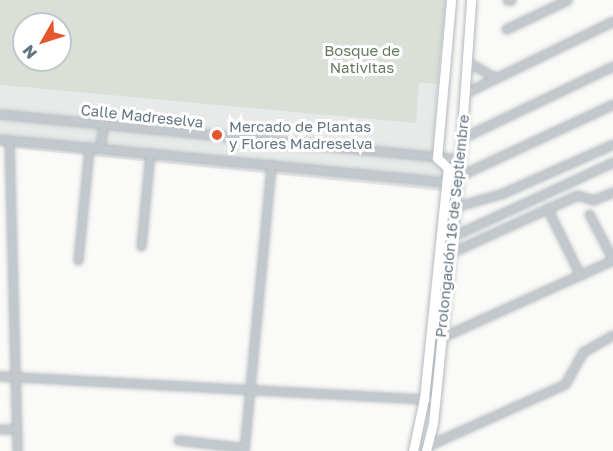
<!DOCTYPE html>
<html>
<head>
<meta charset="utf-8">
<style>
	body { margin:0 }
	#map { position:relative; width:613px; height:451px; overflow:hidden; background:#fafaf8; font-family:"Golos Text",sans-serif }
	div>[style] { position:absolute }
	.built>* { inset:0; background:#e8e9e9 }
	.green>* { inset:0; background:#dadfd7 }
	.roads { filter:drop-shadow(0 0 2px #b3babf) drop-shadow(0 0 2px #b3babf) }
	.minor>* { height:7px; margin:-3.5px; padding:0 3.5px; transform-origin:3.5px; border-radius:3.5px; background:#c3c8cc }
	.secondary>* { height:9px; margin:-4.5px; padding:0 4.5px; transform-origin:4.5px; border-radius:4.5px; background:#fff }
	.dots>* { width:16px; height:16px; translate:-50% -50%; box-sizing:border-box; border:3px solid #fff; border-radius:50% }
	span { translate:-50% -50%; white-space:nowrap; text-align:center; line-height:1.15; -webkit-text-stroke:6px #fff; paint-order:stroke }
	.park-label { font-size:15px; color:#687a64 }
	.street-label { font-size:15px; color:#657683 }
	.poi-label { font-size:15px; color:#657683 }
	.left { translate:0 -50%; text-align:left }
	.north { position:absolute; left:12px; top:12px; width:60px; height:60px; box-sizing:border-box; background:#fff; border:2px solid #c1c8cd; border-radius:50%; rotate:231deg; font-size:16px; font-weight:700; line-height:24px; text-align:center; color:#657683 }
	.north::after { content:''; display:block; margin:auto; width:21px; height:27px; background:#e4572e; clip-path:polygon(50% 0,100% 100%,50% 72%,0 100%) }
</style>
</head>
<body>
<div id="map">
	<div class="built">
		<div style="clip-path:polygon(419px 83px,438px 84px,432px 159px,444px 165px,441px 191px,0 147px,0 85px,415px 122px)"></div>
	</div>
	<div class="green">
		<div style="clip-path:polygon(evenodd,0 0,446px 0,438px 84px,419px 83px,416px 123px,0 85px,0 0,24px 24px,60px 24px,60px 60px,24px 60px,24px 24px)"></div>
	</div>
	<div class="roads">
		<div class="minor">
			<div style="left:507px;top:0;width:4px"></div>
			<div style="left:506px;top:29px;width:68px;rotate:-25.4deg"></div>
			<div style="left:468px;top:62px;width:30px;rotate:30deg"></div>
			<div style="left:467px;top:92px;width:162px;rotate:-25.9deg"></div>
			<div style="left:0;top:114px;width:462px;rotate:5.6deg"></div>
			<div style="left:462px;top:138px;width:167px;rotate:-25.5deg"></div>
			<div style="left:0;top:139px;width:448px;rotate:5.5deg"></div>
			<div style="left:446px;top:182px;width:184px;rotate:-25deg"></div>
			<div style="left:9px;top:140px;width:311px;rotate:88.5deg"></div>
			<div style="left:100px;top:147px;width:22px;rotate:-82deg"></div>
			<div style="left:454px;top:207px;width:51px;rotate:-15.9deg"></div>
			<div style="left:503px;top:193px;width:120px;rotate:-24deg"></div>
			<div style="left:547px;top:208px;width:75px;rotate:63.8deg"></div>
			<div style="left:589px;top:214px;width:52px;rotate:62.4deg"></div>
			<div style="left:451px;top:237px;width:179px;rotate:-24.8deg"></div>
			<div style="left:141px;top:246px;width:94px;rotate:-84.5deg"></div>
			<div style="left:450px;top:253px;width:140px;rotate:-24.5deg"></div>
			<div style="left:577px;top:195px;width:17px;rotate:17deg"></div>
			<div style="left:593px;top:200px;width:22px;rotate:-22deg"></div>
			<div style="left:78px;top:260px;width:114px;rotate:-84.4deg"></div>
			<div style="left:440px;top:338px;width:190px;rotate:-24.3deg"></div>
			<div style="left:0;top:376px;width:430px;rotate:3.1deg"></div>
			<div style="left:0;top:429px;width:16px"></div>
			<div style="left:178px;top:440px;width:66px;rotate:6.9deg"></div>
			<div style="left:427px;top:446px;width:151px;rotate:-24.2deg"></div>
			<div style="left:565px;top:384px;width:37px;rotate:-61deg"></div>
			<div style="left:583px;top:352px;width:34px;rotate:-30deg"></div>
			<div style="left:244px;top:451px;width:288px;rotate:-84.6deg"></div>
		</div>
		<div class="secondary">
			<div style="left:413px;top:451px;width:53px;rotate:-78.1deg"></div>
			<div style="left:424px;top:399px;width:232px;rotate:-84.1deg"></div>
			<div style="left:448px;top:168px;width:15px;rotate:-138deg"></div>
			<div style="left:437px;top:158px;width:159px;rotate:-84.9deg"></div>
			<div style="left:426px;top:451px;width:29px;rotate:-76deg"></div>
			<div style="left:433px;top:423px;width:265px;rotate:-84.2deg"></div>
			<div style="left:460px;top:159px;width:159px;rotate:-86deg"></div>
		</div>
	</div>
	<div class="dots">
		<div style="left:217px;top:135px;background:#e4572e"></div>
	</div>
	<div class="park-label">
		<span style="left:362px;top:59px">Bosque de<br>Nativitas</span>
	</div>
	<div class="street-label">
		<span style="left:142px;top:116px;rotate:6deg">Calle Madreselva</span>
		<span style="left:452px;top:226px;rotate:-84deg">Prolongación 16 de Septiembre</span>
	</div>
	<div class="poi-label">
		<span class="left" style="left:229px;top:135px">Mercado de Plantas<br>y Flores Madreselva</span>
	</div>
	<div class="north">N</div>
</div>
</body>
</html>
